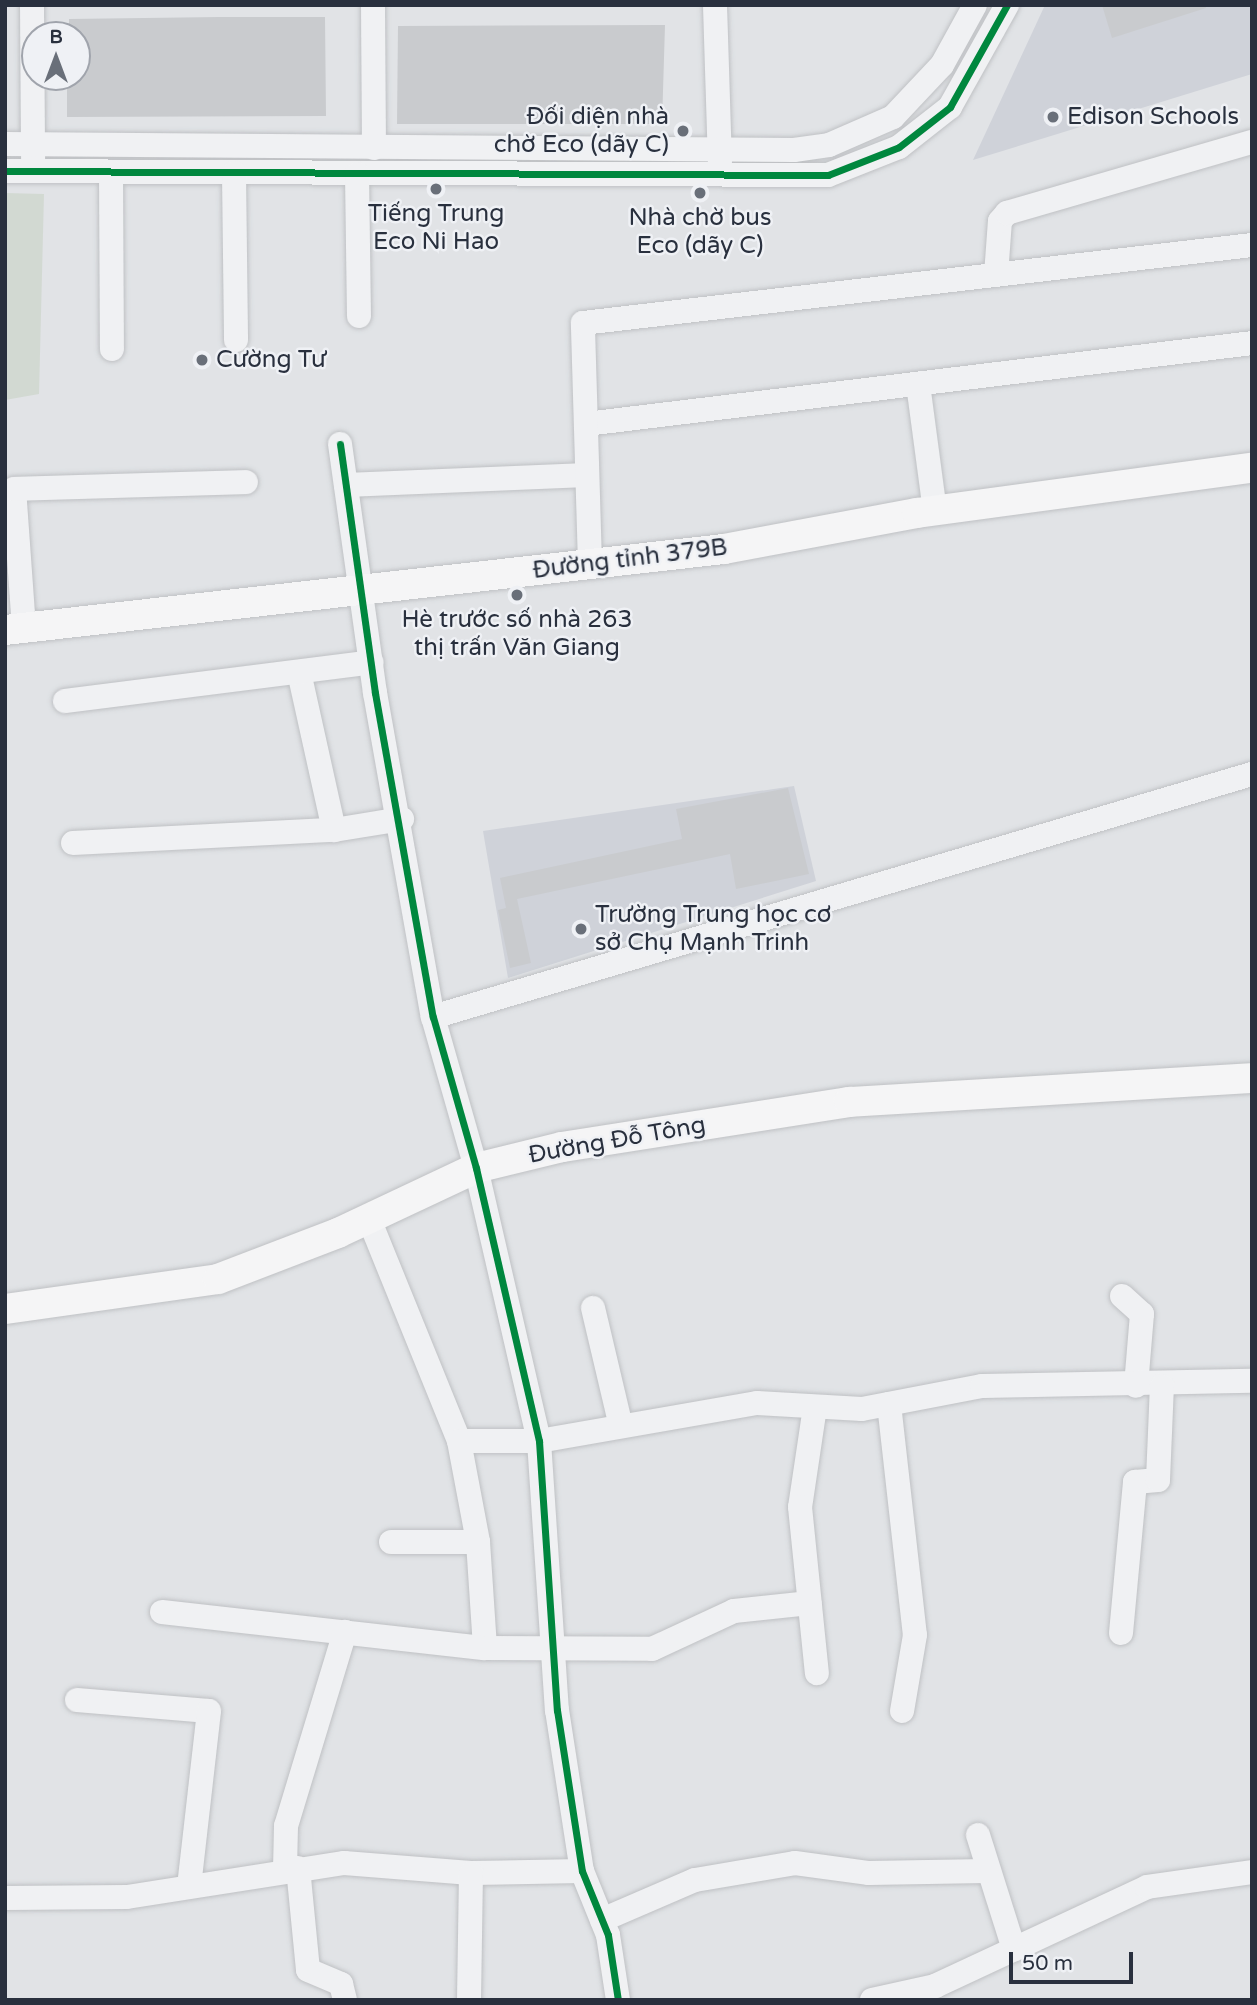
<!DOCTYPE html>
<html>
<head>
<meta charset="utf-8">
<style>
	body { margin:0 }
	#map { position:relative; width:1257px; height:2005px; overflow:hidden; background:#e1e3e6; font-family:"Varela Round",sans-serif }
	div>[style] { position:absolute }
	.built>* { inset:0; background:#cfd2d9 }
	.green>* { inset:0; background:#d2d9d2 }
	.building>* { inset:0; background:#c9cbce }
	.roads { filter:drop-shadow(0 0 2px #bfc1c4) drop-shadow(0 0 2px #bfc1c4) }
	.minor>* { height:24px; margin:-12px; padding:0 12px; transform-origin:12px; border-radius:12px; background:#f0f1f3 }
	.major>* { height:30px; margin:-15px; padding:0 15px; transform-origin:15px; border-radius:15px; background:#f5f5f6 }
	.cycleway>* { height:7px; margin:-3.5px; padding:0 3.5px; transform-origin:3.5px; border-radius:3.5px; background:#00873e }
	.dots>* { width:19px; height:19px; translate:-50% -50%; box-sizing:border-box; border:4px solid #eff1f5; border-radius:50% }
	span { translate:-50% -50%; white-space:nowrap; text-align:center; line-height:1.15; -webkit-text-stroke:5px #eff1f5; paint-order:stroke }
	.poi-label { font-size:24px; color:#29303e }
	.right { translate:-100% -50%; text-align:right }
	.left { translate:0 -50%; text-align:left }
	.street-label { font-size:24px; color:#29303e }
	.frame { position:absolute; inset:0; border:7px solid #29303e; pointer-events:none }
	.north { position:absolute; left:21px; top:21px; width:70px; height:70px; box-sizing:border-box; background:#eff1f5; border:2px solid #a0a4ac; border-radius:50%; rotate:0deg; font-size:19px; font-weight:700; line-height:28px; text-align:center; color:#29303e }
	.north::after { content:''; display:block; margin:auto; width:24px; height:32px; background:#696f79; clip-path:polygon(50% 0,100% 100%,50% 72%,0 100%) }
	.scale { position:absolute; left:1009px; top:1952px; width:124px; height:32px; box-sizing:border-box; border:4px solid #29303e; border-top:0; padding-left:9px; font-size:21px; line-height:24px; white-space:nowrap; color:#29303e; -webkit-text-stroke:5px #eff1f5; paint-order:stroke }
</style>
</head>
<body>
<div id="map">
	<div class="built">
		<div style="clip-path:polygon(1045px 5px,1252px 5px,1252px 74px,973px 160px)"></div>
		<div style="clip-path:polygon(794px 786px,816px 881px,508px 978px,483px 831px)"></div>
	</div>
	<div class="green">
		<div style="clip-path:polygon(5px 193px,44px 194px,39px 394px,5px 400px)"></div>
	</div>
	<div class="building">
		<div style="clip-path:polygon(1102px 5px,1205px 5px,1206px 8px,1112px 38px)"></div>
		<div style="clip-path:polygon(219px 17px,325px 17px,326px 116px,67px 117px,67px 77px,77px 77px,77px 35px,69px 35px,69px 19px)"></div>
		<div style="clip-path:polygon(665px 25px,662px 124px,397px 124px,398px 26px)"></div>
		<div style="clip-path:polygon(788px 788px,809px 874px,736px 889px,730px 854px,517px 899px,531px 963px,510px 968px,498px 910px,506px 908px,500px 878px,682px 839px,676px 809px)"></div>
	</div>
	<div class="roads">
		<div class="minor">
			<div style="left:32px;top:5px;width:155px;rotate:89.6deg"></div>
			<div style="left:373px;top:5px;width:143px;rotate:89.6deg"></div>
			<div style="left:715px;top:5px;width:161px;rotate:88.2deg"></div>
			<div style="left:5px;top:144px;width:789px;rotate:0.44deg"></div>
			<div style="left:794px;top:150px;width:35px;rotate:-8deg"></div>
			<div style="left:829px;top:145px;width:70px;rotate:-23.6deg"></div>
			<div style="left:893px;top:117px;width:71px;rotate:-46.7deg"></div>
			<div style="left:942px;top:65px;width:68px;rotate:-61.2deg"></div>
			<div style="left:5px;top:171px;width:823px;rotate:0.28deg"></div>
			<div style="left:828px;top:175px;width:76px;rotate:-21.5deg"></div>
			<div style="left:899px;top:147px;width:65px;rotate:-38.1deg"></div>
			<div style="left:950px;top:107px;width:117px;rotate:-60.8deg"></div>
			<div style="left:111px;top:172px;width:177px;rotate:89.7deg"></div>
			<div style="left:234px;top:173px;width:167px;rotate:89.3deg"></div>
			<div style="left:357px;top:174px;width:142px;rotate:89.2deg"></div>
			<div style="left:996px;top:275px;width:54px;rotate:-85.8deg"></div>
			<div style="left:1000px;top:221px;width:11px;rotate:-49deg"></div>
			<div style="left:1007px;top:213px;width:255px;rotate:-16.2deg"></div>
			<div style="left:918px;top:384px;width:128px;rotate:82.4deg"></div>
			<div style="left:586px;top:424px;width:671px;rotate:-6.93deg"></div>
			<div style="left:340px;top:444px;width:251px;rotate:82deg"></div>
			<div style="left:375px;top:693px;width:329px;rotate:79.9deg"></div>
			<div style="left:433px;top:1017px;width:157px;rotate:74.1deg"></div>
			<div style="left:476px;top:1168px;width:280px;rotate:77deg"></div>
			<div style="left:539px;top:1441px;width:270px;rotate:86.2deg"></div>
			<div style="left:557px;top:1710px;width:163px;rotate:81.2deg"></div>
			<div style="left:582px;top:1871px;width:69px;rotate:67.9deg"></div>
			<div style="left:608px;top:1935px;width:66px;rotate:81.3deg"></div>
			<div style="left:346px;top:485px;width:241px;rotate:-2.4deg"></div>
			<div style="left:590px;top:564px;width:241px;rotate:-91.7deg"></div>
			<div style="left:583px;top:323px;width:674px;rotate:-6.65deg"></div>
			<div style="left:24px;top:628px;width:139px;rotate:-94.1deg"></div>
			<div style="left:14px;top:489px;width:232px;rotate:-1.7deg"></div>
			<div style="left:299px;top:672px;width:162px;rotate:77.5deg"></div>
			<div style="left:65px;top:701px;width:309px;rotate:-7.2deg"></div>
			<div style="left:73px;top:843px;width:261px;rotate:-2.9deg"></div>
			<div style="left:334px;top:830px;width:69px;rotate:-9.2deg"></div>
			<div style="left:433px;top:1017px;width:854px;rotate:-16.53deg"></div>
			<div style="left:369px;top:1219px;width:240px;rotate:67.9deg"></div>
			<div style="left:459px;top:1441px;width:103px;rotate:79.3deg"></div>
			<div style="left:478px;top:1542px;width:106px;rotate:86.2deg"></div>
			<div style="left:1122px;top:1296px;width:27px;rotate:42deg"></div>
			<div style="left:1142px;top:1314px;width:72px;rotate:94.8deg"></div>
			<div style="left:593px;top:1308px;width:121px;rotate:76.7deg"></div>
			<div style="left:889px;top:1404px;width:232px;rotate:83.6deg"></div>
			<div style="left:915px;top:1635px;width:77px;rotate:99.7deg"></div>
			<div style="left:815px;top:1407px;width:101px;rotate:98.5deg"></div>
			<div style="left:800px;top:1507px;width:167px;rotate:84.2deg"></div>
			<div style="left:459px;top:1441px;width:80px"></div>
			<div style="left:539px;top:1441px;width:221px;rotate:-9.9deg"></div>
			<div style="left:757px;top:1403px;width:105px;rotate:3.3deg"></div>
			<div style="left:862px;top:1409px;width:122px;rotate:-10.9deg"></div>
			<div style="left:982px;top:1386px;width:270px;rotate:-1.1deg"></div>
			<div style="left:391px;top:1542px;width:87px"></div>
			<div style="left:162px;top:1612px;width:325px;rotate:6.4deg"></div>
			<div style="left:485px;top:1648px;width:167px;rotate:0.3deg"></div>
			<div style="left:652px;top:1649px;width:90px;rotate:-24.9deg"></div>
			<div style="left:734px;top:1611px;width:76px;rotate:-6deg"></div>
			<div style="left:1121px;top:1633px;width:152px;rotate:-84.7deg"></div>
			<div style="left:1135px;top:1482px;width:23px;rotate:-5deg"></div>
			<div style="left:1158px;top:1480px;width:94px;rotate:-87.6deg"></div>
			<div style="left:77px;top:1700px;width:132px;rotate:4.8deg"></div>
			<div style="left:209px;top:1711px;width:176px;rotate:96.5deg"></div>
			<div style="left:978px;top:1835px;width:120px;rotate:72.5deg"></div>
			<div style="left:298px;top:1868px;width:102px;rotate:84.4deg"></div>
			<div style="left:308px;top:1970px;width:36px;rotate:23deg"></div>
			<div style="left:341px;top:1984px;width:16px;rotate:76deg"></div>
			<div style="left:285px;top:1870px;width:44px;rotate:-88.7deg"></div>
			<div style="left:286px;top:1826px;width:203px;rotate:-73.1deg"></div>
			<div style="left:5px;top:1898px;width:122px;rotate:-0.5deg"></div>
			<div style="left:127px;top:1897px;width:220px;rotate:-8.9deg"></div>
			<div style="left:344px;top:1863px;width:127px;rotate:4.5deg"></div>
			<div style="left:471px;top:1873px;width:111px;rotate:-1deg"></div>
			<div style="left:602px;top:1920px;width:101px;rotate:-23.3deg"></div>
			<div style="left:695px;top:1880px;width:101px;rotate:-9.6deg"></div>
			<div style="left:795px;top:1863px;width:75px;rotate:7.7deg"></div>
			<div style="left:869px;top:1873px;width:117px;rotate:-1deg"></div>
			<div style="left:469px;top:2000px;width:127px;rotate:-89.1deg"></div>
			<div style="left:872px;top:2000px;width:65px;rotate:-12.5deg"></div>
			<div style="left:935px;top:1986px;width:234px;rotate:-25deg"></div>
			<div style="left:1147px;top:1887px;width:106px;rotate:-8.1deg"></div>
		</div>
		<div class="major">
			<div style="left:5px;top:630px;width:724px;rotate:-6.43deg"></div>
			<div style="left:724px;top:549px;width:196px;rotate:-10.6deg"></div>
			<div style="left:917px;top:513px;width:338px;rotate:-7.7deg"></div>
			<div style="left:5px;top:1309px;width:215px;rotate:-8deg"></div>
			<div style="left:218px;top:1279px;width:129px;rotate:-21deg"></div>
			<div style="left:338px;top:1233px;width:153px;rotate:-25.2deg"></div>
			<div style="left:476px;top:1168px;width:89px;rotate:-13.7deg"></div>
			<div style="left:562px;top:1147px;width:291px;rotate:-8.9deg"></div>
			<div style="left:849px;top:1102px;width:404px;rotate:-3.4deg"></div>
		</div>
	</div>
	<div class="cycleway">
		<div style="left:5px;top:171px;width:823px;rotate:0.28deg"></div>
		<div style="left:828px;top:175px;width:76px;rotate:-21.5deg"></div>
		<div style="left:899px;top:147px;width:65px;rotate:-38.1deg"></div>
		<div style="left:950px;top:107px;width:117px;rotate:-60.8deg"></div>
		<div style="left:340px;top:444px;width:251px;rotate:82deg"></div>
		<div style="left:375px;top:693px;width:329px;rotate:79.9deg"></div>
		<div style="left:433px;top:1017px;width:157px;rotate:74.1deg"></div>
		<div style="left:476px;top:1168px;width:280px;rotate:77deg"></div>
		<div style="left:539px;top:1441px;width:270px;rotate:86.2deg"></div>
		<div style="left:557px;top:1710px;width:163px;rotate:81.2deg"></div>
		<div style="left:582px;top:1871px;width:69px;rotate:67.9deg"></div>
		<div style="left:608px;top:1935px;width:66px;rotate:81.3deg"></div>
	</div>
	<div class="dots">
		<div style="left:1053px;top:117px;background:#696f79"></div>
		<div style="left:683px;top:131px;background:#696f79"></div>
		<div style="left:436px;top:189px;background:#696f79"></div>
		<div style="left:700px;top:193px;background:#696f79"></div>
		<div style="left:202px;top:360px;background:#696f79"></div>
		<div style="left:517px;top:595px;background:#696f79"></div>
		<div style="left:581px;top:929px;background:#696f79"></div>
	</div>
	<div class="poi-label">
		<span class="right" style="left:669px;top:131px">Đối diện nhà<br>chờ Eco (dãy C)</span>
		<span class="left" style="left:1067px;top:117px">Edison Schools</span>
		<span style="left:436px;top:228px">Tiếng Trung<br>Eco Ni Hao</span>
		<span style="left:700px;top:232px">Nhà chờ bus<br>Eco (dãy C)</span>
		<span class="left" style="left:216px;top:360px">Cường Tư</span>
		<span style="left:517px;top:634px">Hè trước số nhà 263<br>thị trấn Văn Giang</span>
		<span class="left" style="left:595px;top:929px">Trường Trung học cơ<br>sở Chụ Mạnh Trinh</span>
	</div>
	<div class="street-label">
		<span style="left:630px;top:559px;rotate:-7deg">Đường tỉnh 379B</span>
		<span style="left:617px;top:1140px;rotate:-10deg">Đường Đỗ Tông</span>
	</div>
	<div class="frame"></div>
	<div class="north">B</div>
	<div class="scale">50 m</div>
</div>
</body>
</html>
